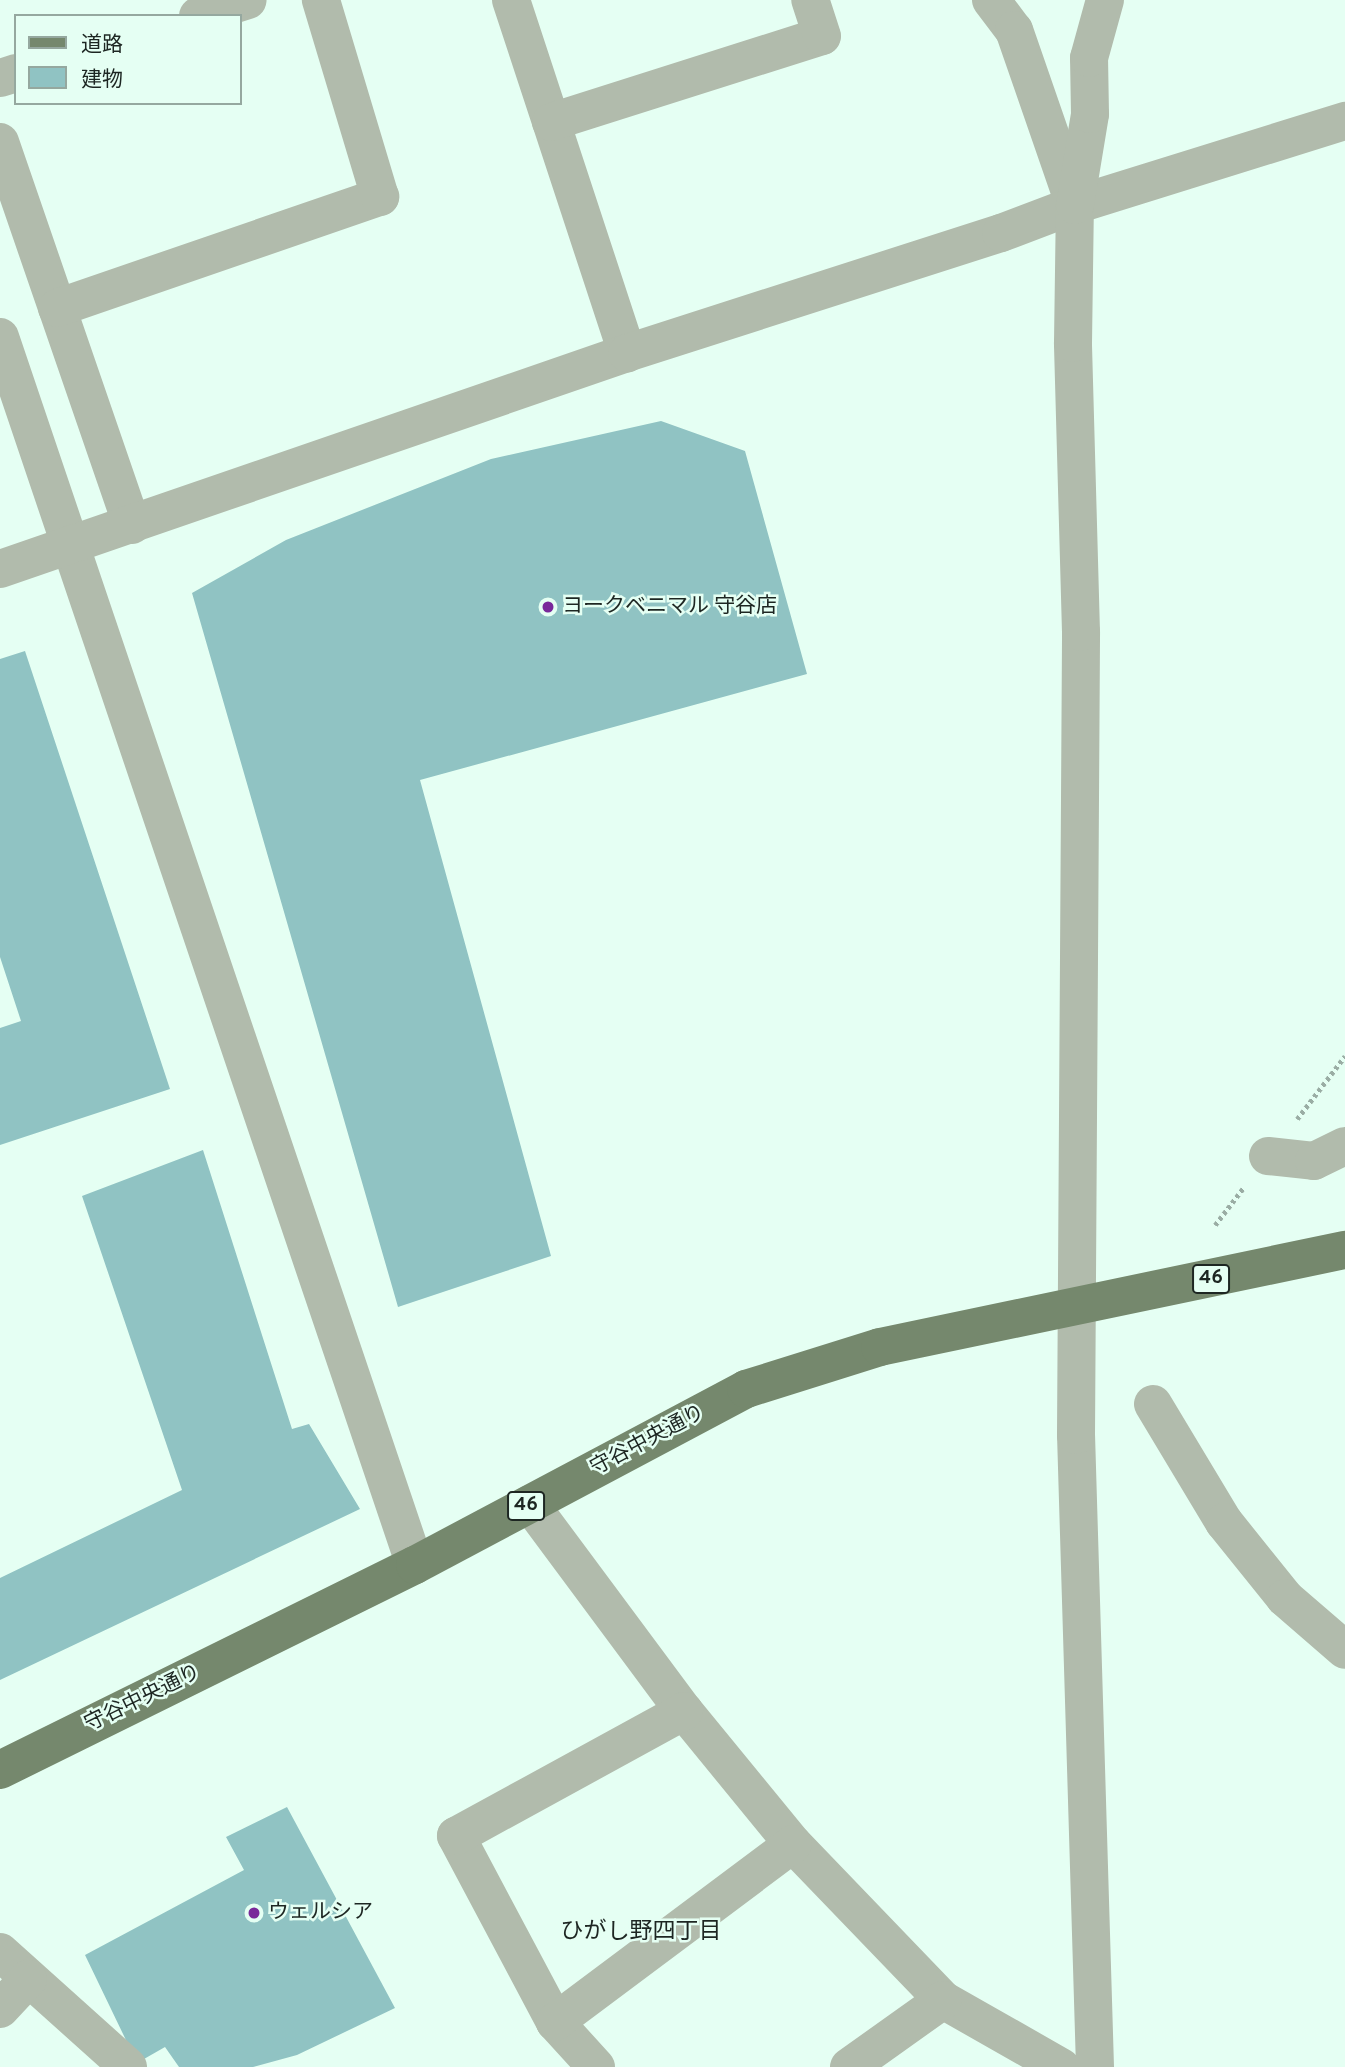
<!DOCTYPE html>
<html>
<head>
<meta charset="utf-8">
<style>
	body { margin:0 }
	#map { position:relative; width:1345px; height:2067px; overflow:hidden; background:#e5fff3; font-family:Overpass,"Noto Sans JP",sans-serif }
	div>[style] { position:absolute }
	.building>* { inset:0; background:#90c3c3 }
	.path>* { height:4.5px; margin-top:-2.25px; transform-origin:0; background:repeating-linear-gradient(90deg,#9aada4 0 3.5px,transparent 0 7px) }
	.minor>* { height:38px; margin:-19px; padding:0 19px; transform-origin:19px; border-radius:19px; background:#b1bbac }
	.major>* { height:38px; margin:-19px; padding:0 19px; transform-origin:19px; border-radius:19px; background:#75886d }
	.dots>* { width:19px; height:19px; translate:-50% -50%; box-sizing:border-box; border:4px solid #e5fff3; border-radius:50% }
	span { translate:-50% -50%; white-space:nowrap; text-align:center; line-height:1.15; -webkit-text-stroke:5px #e5fff3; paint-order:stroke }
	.shield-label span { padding:2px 5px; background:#e5fff3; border:2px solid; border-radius:5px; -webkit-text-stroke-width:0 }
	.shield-label { font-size:19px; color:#1d2622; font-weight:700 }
	.poi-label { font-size:21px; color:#1d2622 }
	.left { translate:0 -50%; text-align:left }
	.street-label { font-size:21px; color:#1d2622 }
	.neighbourhood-label { font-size:23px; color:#1d2622 }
	.legend { position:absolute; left:14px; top:14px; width:228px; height:91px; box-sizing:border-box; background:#e5fff3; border:2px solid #95a89f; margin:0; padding:9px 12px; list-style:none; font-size:21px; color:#1d2622 }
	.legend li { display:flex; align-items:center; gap:14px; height:35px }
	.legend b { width:35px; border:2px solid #95a89f }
</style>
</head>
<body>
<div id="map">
	<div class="building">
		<div style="clip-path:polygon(661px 421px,745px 451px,807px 674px,420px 780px,551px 1256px,398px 1307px,192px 593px,286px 540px,491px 459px)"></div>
		<div style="clip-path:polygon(25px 651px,170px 1089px,0 1145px,0 1028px,21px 1021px,0 957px,0 659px)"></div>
		<div style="clip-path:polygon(203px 1150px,292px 1429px,309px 1424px,360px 1509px,0 1680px,0 1578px,182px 1490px,82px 1196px)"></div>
		<div style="clip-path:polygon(287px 1807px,395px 2008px,297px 2055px,253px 2067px,179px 2067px,165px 2047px,137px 2063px,85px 1955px,244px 1870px,226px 1837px)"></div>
	</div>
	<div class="path">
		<div style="left:1297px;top:1119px;width:79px;rotate:-52.7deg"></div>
		<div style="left:1215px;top:1225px;width:48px;rotate:-52.7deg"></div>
	</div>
	<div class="minor">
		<div style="left:511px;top:0;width:372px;rotate:71.8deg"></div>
		<div style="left:991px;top:0;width:38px;rotate:53deg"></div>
		<div style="left:1014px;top:30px;width:183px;rotate:70.9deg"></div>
		<div style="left:198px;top:16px;width:52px;rotate:-17.7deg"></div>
		<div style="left:0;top:78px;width:17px;rotate:-17deg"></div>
		<div style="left:551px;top:122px;width:284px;rotate:-17.6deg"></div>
		<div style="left:822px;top:36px;width:38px;rotate:-108deg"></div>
		<div style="left:0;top:142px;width:405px;rotate:71deg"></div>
		<div style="left:57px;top:308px;width:342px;rotate:-19deg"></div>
		<div style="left:380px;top:197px;width:206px;rotate:-106.7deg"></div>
		<div style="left:0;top:337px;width:1296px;rotate:71.33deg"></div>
		<div style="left:0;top:569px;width:663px;rotate:-19.01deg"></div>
		<div style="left:627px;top:353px;width:393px;rotate:-17.8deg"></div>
		<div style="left:1001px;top:233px;width:79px;rotate:-20.7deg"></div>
		<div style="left:1075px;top:205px;width:283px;rotate:-17.3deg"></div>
		<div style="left:1268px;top:1156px;width:46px;rotate:6.2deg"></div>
		<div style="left:1314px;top:1161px;width:34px;rotate:-26deg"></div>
		<div style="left:1153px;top:1404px;width:138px;rotate:59deg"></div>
		<div style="left:1224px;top:1522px;width:97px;rotate:51.2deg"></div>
		<div style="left:1285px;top:1598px;width:79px;rotate:40.9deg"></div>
		<div style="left:530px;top:1504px;width:258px;rotate:53.4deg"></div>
		<div style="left:684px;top:1711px;width:172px;rotate:50.7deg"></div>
		<div style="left:793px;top:1844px;width:216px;rotate:46.1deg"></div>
		<div style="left:943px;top:2000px;width:136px;rotate:29.6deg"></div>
		<div style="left:0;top:1952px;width:172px;rotate:41.9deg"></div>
		<div style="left:0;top:2009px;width:41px;rotate:-47deg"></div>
		<div style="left:555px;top:2022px;width:211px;rotate:-118deg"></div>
		<div style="left:456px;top:1836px;width:260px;rotate:-28.7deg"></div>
		<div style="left:596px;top:2067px;width:61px;rotate:-132.3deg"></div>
		<div style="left:555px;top:2022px;width:297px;rotate:-36.8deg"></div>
		<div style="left:849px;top:2067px;width:115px;rotate:-35.5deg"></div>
		<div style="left:1095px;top:2067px;width:632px;rotate:-91.72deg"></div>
		<div style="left:1076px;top:1435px;width:803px;rotate:-89.64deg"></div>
		<div style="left:1081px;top:632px;width:289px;rotate:-91.6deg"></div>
		<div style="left:1073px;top:343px;width:138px;rotate:-89.2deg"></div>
		<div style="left:1075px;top:205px;width:92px;rotate:-80.6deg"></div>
		<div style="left:1090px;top:114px;width:56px;rotate:-91deg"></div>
		<div style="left:1089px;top:58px;width:60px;rotate:-74.6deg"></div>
	</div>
	<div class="major">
		<div style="left:0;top:1770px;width:463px;rotate:-26.3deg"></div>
		<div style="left:415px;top:1565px;width:375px;rotate:-28deg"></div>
		<div style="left:746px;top:1389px;width:140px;rotate:-17.4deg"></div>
		<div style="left:880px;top:1347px;width:475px;rotate:-11.8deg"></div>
	</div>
	<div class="dots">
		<div style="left:548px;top:607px;background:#79299a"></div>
		<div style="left:254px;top:1913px;background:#79299a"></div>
	</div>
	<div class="shield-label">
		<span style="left:1211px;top:1279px">46</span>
		<span style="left:526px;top:1506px">46</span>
	</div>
	<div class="poi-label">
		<span class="left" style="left:562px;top:607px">ヨークベニマル 守谷店</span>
		<span class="left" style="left:268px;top:1913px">ウェルシア</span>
	</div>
	<div class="street-label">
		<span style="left:648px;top:1441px;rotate:-28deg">守谷中央通り</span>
		<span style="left:143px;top:1699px;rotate:-26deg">守谷中央通り</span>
	</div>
	<div class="neighbourhood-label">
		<span style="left:641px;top:1933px">ひがし野四丁目</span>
	</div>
	<ul class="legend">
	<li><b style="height:9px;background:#75886d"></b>道路</li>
	<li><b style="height:19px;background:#90c3c3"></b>建物</li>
	</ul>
</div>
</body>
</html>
